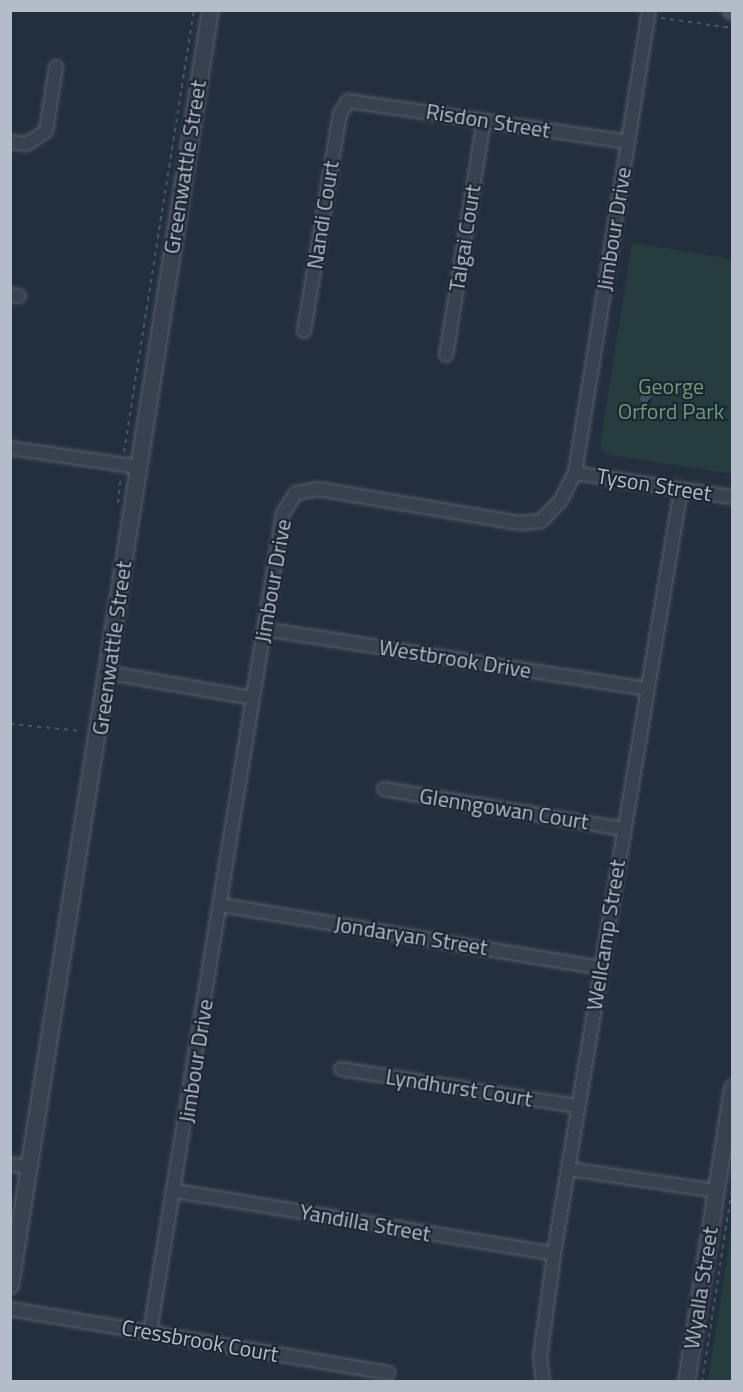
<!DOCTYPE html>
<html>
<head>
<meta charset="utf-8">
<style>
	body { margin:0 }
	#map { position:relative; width:743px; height:1392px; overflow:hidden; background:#242f3e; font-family:"Titillium Web",sans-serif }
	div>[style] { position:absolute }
	.green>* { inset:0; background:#263c3f }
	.shadow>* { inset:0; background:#0007 }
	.building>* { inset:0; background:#455162 }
	.path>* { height:2px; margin-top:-1px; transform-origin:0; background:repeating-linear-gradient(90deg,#44595c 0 4.5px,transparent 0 9px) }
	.roads { filter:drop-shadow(0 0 2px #565f6c) drop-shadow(0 0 2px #565f6c) }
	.minor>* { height:12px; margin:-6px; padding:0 6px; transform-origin:6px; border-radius:6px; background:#38414e }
	.tertiary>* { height:15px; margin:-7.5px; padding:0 7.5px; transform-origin:7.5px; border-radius:7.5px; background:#38414e }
	.secondary>* { height:16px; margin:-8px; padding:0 8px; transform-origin:8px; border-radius:8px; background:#465061 }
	span { translate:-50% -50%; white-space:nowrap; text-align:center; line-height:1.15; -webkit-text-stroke:4.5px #1d2633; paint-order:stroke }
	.street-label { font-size:22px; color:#b4bcc9 }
	.park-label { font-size:22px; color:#6b9a76 }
	.frame { position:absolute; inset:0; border:12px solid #b4bcc9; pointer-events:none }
</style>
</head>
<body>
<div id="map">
	<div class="green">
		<div style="clip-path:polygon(632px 243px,732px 259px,732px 474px,605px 454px,600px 446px)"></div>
		<div style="clip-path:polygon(732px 1226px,732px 1381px,708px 1381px)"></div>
	</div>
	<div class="shadow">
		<div style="clip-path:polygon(652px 396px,650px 404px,642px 399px)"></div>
	</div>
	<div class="building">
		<div style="clip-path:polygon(647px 391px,653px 395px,646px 404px,640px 400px,642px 393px)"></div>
	</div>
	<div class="path">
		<div style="left:628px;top:10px;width:10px;rotate:11deg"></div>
		<div style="left:661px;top:18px;width:72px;rotate:8deg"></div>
		<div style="left:124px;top:452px;width:448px;rotate:-81deg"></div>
		<div style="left:118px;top:503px;width:27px;rotate:-84deg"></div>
		<div style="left:10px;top:724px;width:72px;rotate:5.6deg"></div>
		<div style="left:10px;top:1184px;width:9px;rotate:-77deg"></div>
		<div style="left:702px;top:1382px;width:196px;rotate:-81.2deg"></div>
	</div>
	<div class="roads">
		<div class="minor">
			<div style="left:10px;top:142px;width:17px;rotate:7deg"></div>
			<div style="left:27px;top:144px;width:23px;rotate:-34deg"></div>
			<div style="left:46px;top:131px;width:65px;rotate:-81.1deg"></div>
			<div style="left:10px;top:295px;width:9px;rotate:6deg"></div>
			<div style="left:304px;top:331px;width:220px;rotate:-80.6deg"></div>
			<div style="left:340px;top:114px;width:15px;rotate:-58deg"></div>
			<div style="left:348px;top:101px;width:283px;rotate:8.3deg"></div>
			<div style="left:446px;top:355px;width:237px;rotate:-80.8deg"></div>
			<div style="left:10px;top:448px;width:129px;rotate:8.4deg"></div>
			<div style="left:575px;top:473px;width:159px;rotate:8.7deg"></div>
			<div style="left:264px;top:629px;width:386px;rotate:8.9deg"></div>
			<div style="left:109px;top:673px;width:145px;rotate:9.9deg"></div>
			<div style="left:384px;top:789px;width:242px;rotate:9.5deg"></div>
			<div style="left:221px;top:905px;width:385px;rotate:9.4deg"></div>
			<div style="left:341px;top:1069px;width:240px;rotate:8.9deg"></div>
			<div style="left:10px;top:1164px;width:17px;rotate:10deg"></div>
			<div style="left:569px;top:1169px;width:149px;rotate:8.5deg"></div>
			<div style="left:175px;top:1191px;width:384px;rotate:9.4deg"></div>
			<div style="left:10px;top:1309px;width:384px;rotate:9.6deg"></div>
			<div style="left:150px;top:1332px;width:830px;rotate:-80.78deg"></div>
			<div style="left:283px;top:513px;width:24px;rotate:-57deg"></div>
			<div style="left:296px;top:493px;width:22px;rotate:-10deg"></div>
			<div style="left:318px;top:489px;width:204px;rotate:9.6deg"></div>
			<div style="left:519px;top:523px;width:22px;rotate:-5deg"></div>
			<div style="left:541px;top:521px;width:29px;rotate:-46deg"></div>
			<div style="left:561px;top:500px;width:30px;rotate:-63deg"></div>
			<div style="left:575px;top:473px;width:469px;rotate:-80.9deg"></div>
			<div style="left:543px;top:1382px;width:24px;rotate:-97deg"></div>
			<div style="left:540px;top:1358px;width:105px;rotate:-82.3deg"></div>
			<div style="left:554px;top:1254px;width:775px;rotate:-80.57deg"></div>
		</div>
		<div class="tertiary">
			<div style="left:10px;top:1285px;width:1291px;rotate:-81.09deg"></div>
			<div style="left:686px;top:1382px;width:298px;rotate:-81.1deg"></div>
		</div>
		<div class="secondary">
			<div style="left:731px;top:10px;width:1px;rotate:45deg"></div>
		</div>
	</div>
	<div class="street-label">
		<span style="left:488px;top:121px;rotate:9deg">Risdon Street</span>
		<span style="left:185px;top:167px;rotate:-81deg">Greenwattle Street</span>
		<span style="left:323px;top:215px;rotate:-81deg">Nandi Court</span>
		<span style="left:614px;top:229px;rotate:-81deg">Jimbour Drive</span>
		<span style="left:465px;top:238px;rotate:-81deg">Talgai Court</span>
		<span style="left:654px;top:485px;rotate:9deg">Tyson Street</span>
		<span style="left:273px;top:581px;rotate:-80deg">Jimbour Drive</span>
		<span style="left:112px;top:648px;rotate:-82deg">Greenwattle Street</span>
		<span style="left:455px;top:659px;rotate:9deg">Westbrook Drive</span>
		<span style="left:504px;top:809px;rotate:9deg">Glenngowan Court</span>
		<span style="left:606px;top:935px;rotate:-81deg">Wellcamp Street</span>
		<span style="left:411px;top:936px;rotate:9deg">Jondaryan Street</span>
		<span style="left:196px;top:1061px;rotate:-81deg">Jimbour Drive</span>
		<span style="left:459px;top:1088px;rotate:9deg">Lyndhurst Court</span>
		<span style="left:365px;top:1223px;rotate:10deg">Yandilla Street</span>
		<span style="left:701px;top:1288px;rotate:-81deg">Wyalla Street</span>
		<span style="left:200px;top:1341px;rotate:10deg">Cressbrook Court</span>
	</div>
	<div class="park-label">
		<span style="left:671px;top:399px">George<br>Orford Park</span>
	</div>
	<div class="frame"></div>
</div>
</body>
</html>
